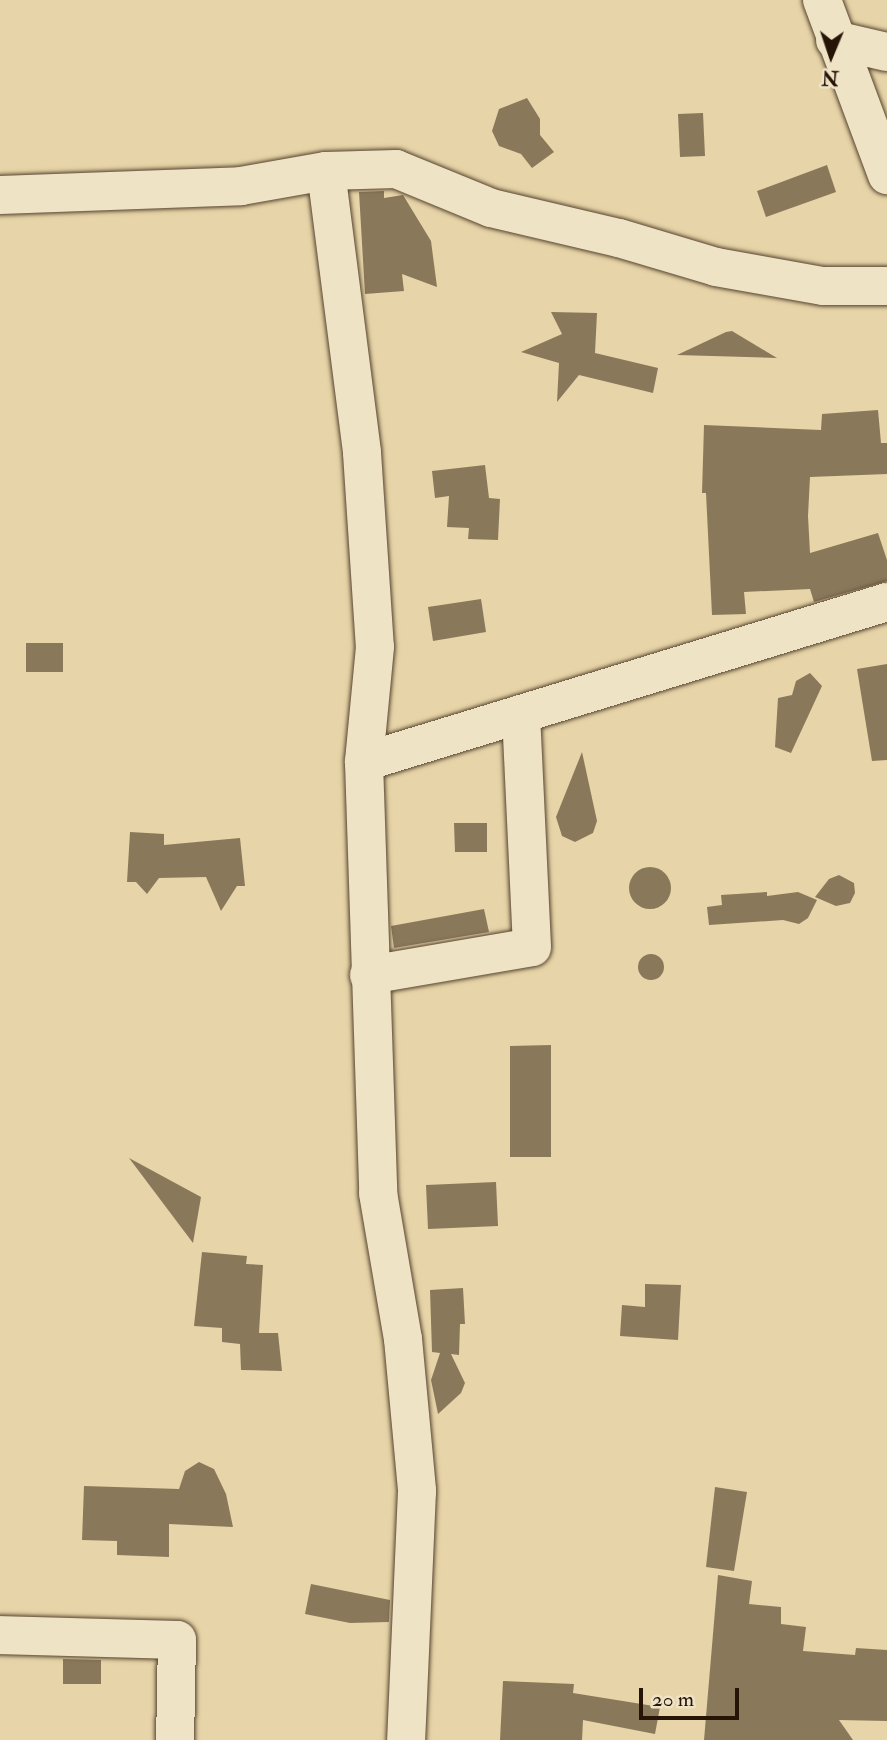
<!DOCTYPE html>
<html>
<head>
<meta charset="utf-8">
<style>
	body { margin:0 }
	#map { position:relative; width:887px; height:1740px; overflow:hidden; background:#e7d4a8; font-family:"IM FELL Double Pica",serif }
	div>[style] { position:absolute }
	.building>* { inset:0; background:#8a785b }
	.round { border-radius:50% }
	.roads { filter:drop-shadow(0 0 2px #56442f) drop-shadow(0 0 2px #56442f) }
	.minor>* { height:38px; margin:-19px; padding:0 19px; transform-origin:19px; border-radius:19px; background:#efe3c6 }
	span { translate:-50% -50%; white-space:nowrap; text-align:center; line-height:1.15; -webkit-text-stroke:5px #efe3c6; paint-order:stroke }
	.north { position:absolute; left:796px; top:21px; width:70px; height:70px; -webkit-text-stroke:5px #efe3c6; paint-order:stroke; rotate:182deg; font-size:19px; font-weight:700; line-height:28px; text-align:center; color:#261407 }
	.north::after { content:''; display:block; margin:auto; width:24px; height:32px; background:#261407; clip-path:polygon(50% 0,100% 100%,50% 72%,0 100%) }
	.scale { position:absolute; left:639px; top:1688px; width:100px; height:32px; box-sizing:border-box; border:4px solid #261407; border-top:0; padding-left:9px; font-size:21px; line-height:24px; white-space:nowrap; color:#261407; -webkit-text-stroke:5px #efe3c6; paint-order:stroke }
</style>
</head>
<body>
<div id="map">
	<div class="building">
		<div style="clip-path:polygon(527px 98px,540px 119px,540px 135px,554px 152px,532px 168px,521px 154px,499px 146px,492px 131px,499px 109px)"></div>
		<div style="clip-path:polygon(703px 113px,705px 156px,680px 157px,678px 114px)"></div>
		<div style="clip-path:polygon(827px 165px,836px 192px,766px 217px,757px 191px)"></div>
		<div style="clip-path:polygon(384px 191px,384px 198px,403px 195px,431px 241px,437px 287px,402px 274px,404px 291px,365px 294px,359px 192px)"></div>
		<div style="clip-path:polygon(551px 312px,597px 313px,595px 353px,658px 368px,653px 393px,579px 375px,557px 402px,559px 363px,521px 352px,562px 334px)"></div>
		<div style="clip-path:polygon(732px 331px,777px 358px,677px 355px,726px 332px)"></div>
		<div style="clip-path:polygon(878px 410px,881px 443px,887px 443px,887px 474px,810px 477px,808px 516px,810px 553px,878px 533px,887px 560px,887px 581px,814px 602px,810px 589px,744px 592px,746px 614px,712px 615px,706px 493px,702px 493px,704px 425px,821px 430px,822px 414px)"></div>
		<div style="clip-path:polygon(485px 465px,489px 498px,500px 499px,498px 540px,468px 539px,469px 528px,447px 527px,449px 496px,435px 498px,432px 471px)"></div>
		<div style="clip-path:polygon(481px 599px,486px 632px,433px 641px,428px 607px)"></div>
		<div style="clip-path:polygon(26px 643px,63px 643px,63px 672px,26px 672px)"></div>
		<div style="clip-path:polygon(887px 664px,887px 760px,872px 761px,857px 669px)"></div>
		<div style="clip-path:polygon(810px 673px,822px 686px,791px 753px,775px 747px,778px 698px,792px 695px,796px 681px)"></div>
		<div style="clip-path:polygon(582px 752px,597px 821px,593px 833px,575px 842px,562px 836px,556px 817px)"></div>
		<div style="clip-path:polygon(454px 823px,487px 823px,487px 852px,455px 852px)"></div>
		<div style="clip-path:polygon(130px 832px,164px 834px,164px 845px,240px 838px,245px 886px,237px 886px,221px 911px,206px 877px,159px 878px,147px 894px,136px 882px,127px 882px)"></div>
		<div class="round" style="left:629px;top:867px;width:42px;height:42px"></div>
		<div style="clip-path:polygon(839px 875px,854px 883px,855px 893px,850px 903px,836px 906px,815px 897px,829px 879px)"></div>
		<div style="clip-path:polygon(767px 892px,767px 896px,798px 892px,817px 900px,808px 918px,799px 924px,783px 920px,709px 925px,707px 907px,722px 905px,721px 895px)"></div>
		<div style="clip-path:polygon(484px 909px,489px 932px,394px 948px,391px 926px)"></div>
		<div class="round" style="left:638px;top:954px;width:26px;height:26px"></div>
		<div style="clip-path:polygon(551px 1045px,551px 1157px,510px 1157px,510px 1046px)"></div>
		<div style="clip-path:polygon(129px 1158px,201px 1197px,193px 1243px)"></div>
		<div style="clip-path:polygon(496px 1182px,498px 1226px,428px 1229px,426px 1185px)"></div>
		<div style="clip-path:polygon(202px 1252px,247px 1256px,246px 1264px,263px 1265px,259px 1333px,278px 1333px,282px 1371px,241px 1370px,240px 1344px,222px 1342px,222px 1328px,194px 1326px)"></div>
		<div style="clip-path:polygon(645px 1284px,681px 1285px,678px 1340px,620px 1336px,622px 1305px,645px 1307px)"></div>
		<div style="clip-path:polygon(463px 1288px,465px 1324px,460px 1324px,459px 1355px,451px 1354px,465px 1383px,461px 1393px,438px 1414px,431px 1380px,440px 1353px,432px 1352px,430px 1290px)"></div>
		<div style="clip-path:polygon(199px 1462px,214px 1469px,226px 1494px,233px 1527px,169px 1524px,169px 1557px,117px 1555px,117px 1541px,82px 1540px,84px 1486px,179px 1489px,185px 1471px)"></div>
		<div style="clip-path:polygon(715px 1487px,747px 1492px,734px 1571px,706px 1567px)"></div>
		<div style="clip-path:polygon(718px 1575px,752px 1581px,749px 1604px,781px 1607px,781px 1624px,806px 1627px,803px 1651px,855px 1655px,856px 1648px,887px 1650px,887px 1721px,839px 1720px,853px 1740px,704px 1740px)"></div>
		<div style="clip-path:polygon(311px 1584px,390px 1600px,389px 1622px,350px 1623px,305px 1614px)"></div>
		<div style="clip-path:polygon(63px 1659px,101px 1660px,101px 1684px,63px 1684px)"></div>
		<div style="clip-path:polygon(503px 1681px,574px 1684px,573px 1693px,660px 1707px,655px 1734px,583px 1720px,582px 1740px,500px 1740px)"></div>
	</div>
	<div class="roads">
		<div class="minor">
			<div style="left:822px;top:0;width:187px;rotate:69.6deg"></div>
			<div style="left:835px;top:40px;width:53px;rotate:13deg"></div>
			<div style="left:326px;top:171px;width:284px;rotate:82.7deg"></div>
			<div style="left:362px;top:453px;width:194px;rotate:86.2deg"></div>
			<div style="left:375px;top:647px;width:116px;rotate:95.5deg"></div>
			<div style="left:364px;top:762px;width:431px;rotate:88.1deg"></div>
			<div style="left:378px;top:1193px;width:148px;rotate:80.3deg"></div>
			<div style="left:403px;top:1339px;width:153px;rotate:84.7deg"></div>
			<div style="left:417px;top:1491px;width:249px;rotate:92.5deg"></div>
			<div style="left:0;top:195px;width:241px;rotate:-2.1deg"></div>
			<div style="left:241px;top:186px;width:86px;rotate:-10deg"></div>
			<div style="left:326px;top:171px;width:70px;rotate:-1.6deg"></div>
			<div style="left:396px;top:169px;width:103px;rotate:22.3deg"></div>
			<div style="left:491px;top:208px;width:131px;rotate:13.2deg"></div>
			<div style="left:619px;top:238px;width:101px;rotate:16.6deg"></div>
			<div style="left:716px;top:267px;width:109px;rotate:10.1deg"></div>
			<div style="left:823px;top:286px;width:64px"></div>
			<div style="left:364px;top:762px;width:547px;rotate:-17.01deg"></div>
			<div style="left:369px;top:975px;width:165px;rotate:-9.7deg"></div>
			<div style="left:532px;top:947px;width:233px;rotate:-92.7deg"></div>
			<div style="left:0;top:1635px;width:177px;rotate:1.6deg"></div>
			<div style="left:177px;top:1640px;width:100px;rotate:91.1deg"></div>
		</div>
	</div>
	<div class="north">N</div>
	<div class="scale">20 m</div>
</div>
</body>
</html>
